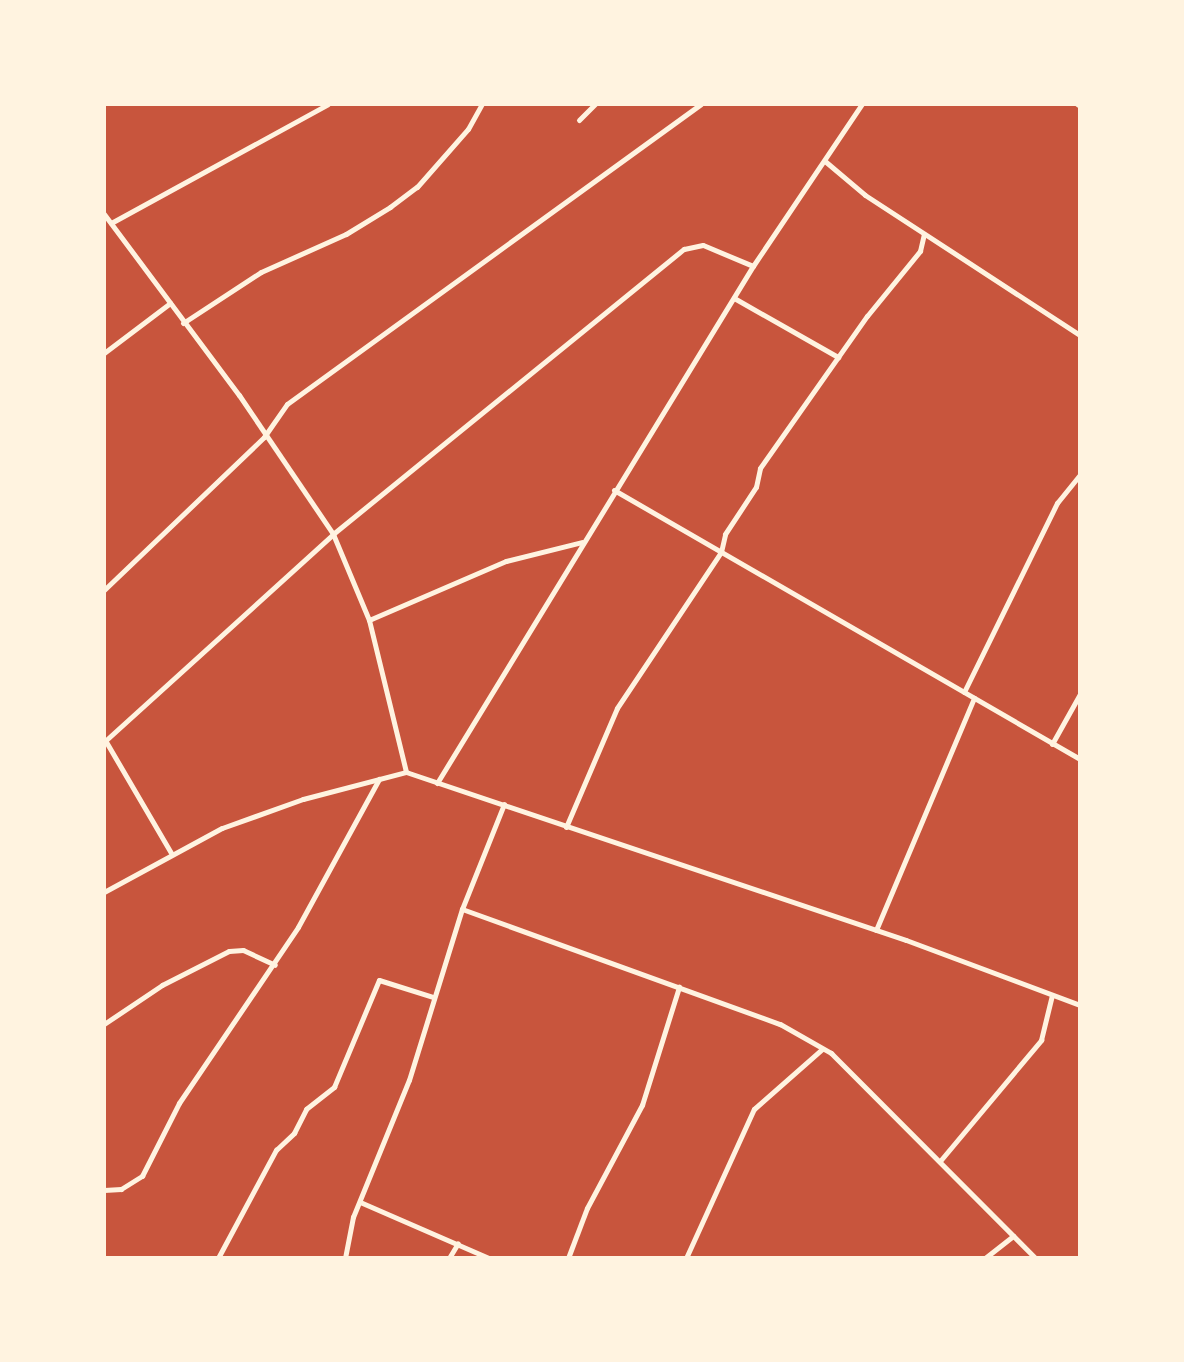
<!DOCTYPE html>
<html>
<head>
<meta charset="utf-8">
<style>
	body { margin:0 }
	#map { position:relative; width:1184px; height:1362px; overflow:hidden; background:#c8553d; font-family:"Noto Sans",sans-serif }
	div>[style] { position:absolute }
	.minor>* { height:5px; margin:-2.5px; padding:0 2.5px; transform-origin:2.5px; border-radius:2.5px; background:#fff3e0 }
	span { translate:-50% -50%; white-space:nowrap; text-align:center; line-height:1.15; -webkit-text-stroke:6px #fff3e0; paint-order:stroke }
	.frame { position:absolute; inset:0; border:106px solid #fff3e0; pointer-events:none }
</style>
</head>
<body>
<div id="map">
	<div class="minor">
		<div style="left:1077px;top:104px;width:4px;rotate:34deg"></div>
		<div style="left:579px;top:120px;width:23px;rotate:-45deg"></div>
		<div style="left:826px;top:162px;width:51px;rotate:40.2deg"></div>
		<div style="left:865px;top:195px;width:257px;rotate:33.1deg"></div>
		<div style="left:104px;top:214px;width:226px;rotate:53.3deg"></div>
		<div style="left:239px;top:395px;width:168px;rotate:55.9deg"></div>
		<div style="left:333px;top:534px;width:93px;rotate:67.3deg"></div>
		<div style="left:369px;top:620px;width:156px;rotate:76.3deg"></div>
		<div style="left:406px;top:772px;width:527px;rotate:18.57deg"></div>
		<div style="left:906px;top:940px;width:186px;rotate:20.5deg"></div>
		<div style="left:111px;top:223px;width:247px;rotate:-28.7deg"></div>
		<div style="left:734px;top:298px;width:120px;rotate:29.6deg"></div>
		<div style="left:183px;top:323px;width:93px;rotate:-33.2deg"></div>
		<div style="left:261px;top:272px;width:93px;rotate:-24.1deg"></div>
		<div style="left:346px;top:234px;width:52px;rotate:-31.5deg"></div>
		<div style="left:390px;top:207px;width:34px;rotate:-37deg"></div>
		<div style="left:417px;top:187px;width:77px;rotate:-48.7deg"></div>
		<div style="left:468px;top:129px;width:29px;rotate:-61deg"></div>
		<div style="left:104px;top:353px;width:83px;rotate:-37.1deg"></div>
		<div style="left:614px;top:490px;width:538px;rotate:30deg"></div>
		<div style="left:104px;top:590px;width:221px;rotate:-43.7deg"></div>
		<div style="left:264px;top:437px;width:40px;rotate:-55.1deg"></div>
		<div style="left:287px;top:404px;width:511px;rotate:-35.93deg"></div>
		<div style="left:369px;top:620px;width:149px;rotate:-23.3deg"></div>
		<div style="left:506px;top:561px;width:78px;rotate:-14deg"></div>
		<div style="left:964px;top:692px;width:211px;rotate:-63.8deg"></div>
		<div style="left:1057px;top:503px;width:36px;rotate:-51deg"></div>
		<div style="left:105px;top:740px;width:131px;rotate:59.7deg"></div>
		<div style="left:105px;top:741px;width:308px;rotate:-42.2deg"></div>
		<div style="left:333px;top:534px;width:452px;rotate:-39.1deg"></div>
		<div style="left:684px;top:249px;width:19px;rotate:-12deg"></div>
		<div style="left:703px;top:245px;width:54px;rotate:22.8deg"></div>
		<div style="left:1052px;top:744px;width:57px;rotate:-60.8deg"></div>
		<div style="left:437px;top:783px;width:606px;rotate:-58.57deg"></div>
		<div style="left:753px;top:266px;width:195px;rotate:-56.1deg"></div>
		<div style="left:566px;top:827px;width:129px;rotate:-66.8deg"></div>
		<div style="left:617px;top:708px;width:187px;rotate:-56.3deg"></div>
		<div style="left:721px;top:552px;width:18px;rotate:-77deg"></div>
		<div style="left:725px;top:534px;width:56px;rotate:-56.6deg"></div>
		<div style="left:756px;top:487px;width:19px;rotate:-78deg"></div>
		<div style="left:760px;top:468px;width:186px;rotate:-54.9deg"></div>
		<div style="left:867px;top:316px;width:84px;rotate:-50.8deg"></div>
		<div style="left:920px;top:251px;width:17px;rotate:-77deg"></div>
		<div style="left:104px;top:892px;width:134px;rotate:-28.5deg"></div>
		<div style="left:222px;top:828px;width:86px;rotate:-19.7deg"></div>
		<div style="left:303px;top:799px;width:106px;rotate:-14.7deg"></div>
		<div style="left:462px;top:909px;width:338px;rotate:19.9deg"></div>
		<div style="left:780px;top:1024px;width:59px;rotate:29.6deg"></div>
		<div style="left:831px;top:1053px;width:289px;rotate:45.1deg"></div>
		<div style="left:876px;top:930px;width:252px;rotate:-67.1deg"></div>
		<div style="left:104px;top:1024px;width:70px;rotate:-33.9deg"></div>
		<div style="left:162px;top:985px;width:75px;rotate:-26.9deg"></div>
		<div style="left:229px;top:951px;width:14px;rotate:-4deg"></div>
		<div style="left:243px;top:950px;width:35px;rotate:25deg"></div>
		<div style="left:940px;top:1161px;width:158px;rotate:-50.1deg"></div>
		<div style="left:1041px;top:1040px;width:46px;rotate:-76.3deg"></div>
		<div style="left:104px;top:1190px;width:17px;rotate:-3deg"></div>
		<div style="left:121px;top:1189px;width:25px;rotate:-32deg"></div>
		<div style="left:142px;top:1176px;width:82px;rotate:-63.1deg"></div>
		<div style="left:179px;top:1103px;width:212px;rotate:-55.9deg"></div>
		<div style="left:298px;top:927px;width:169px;rotate:-61.3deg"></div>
		<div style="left:360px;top:1202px;width:141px;rotate:23.5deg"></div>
		<div style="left:218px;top:1258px;width:123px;rotate:-61.8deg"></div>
		<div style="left:276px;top:1150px;width:25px;rotate:-43deg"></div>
		<div style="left:294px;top:1133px;width:27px;rotate:-63deg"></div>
		<div style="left:306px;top:1109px;width:36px;rotate:-38deg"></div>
		<div style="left:334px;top:1087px;width:116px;rotate:-67.2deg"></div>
		<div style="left:379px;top:980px;width:57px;rotate:17.5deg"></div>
		<div style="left:345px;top:1258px;width:42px;rotate:-79deg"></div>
		<div style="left:353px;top:1217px;width:148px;rotate:-67.8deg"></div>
		<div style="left:409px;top:1080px;width:179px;rotate:-72.8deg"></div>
		<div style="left:462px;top:909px;width:113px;rotate:-68.2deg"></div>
		<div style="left:449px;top:1258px;width:17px;rotate:-59deg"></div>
		<div style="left:568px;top:1258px;width:53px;rotate:-69.2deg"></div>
		<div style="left:587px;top:1208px;width:117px;rotate:-61.9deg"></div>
		<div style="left:642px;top:1105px;width:124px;rotate:-72.6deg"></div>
		<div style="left:686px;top:1258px;width:164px;rotate:-65.5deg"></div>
		<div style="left:754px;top:1109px;width:91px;rotate:-41.4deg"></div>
		<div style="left:985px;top:1258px;width:36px;rotate:-38deg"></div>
	</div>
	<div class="frame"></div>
</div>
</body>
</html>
